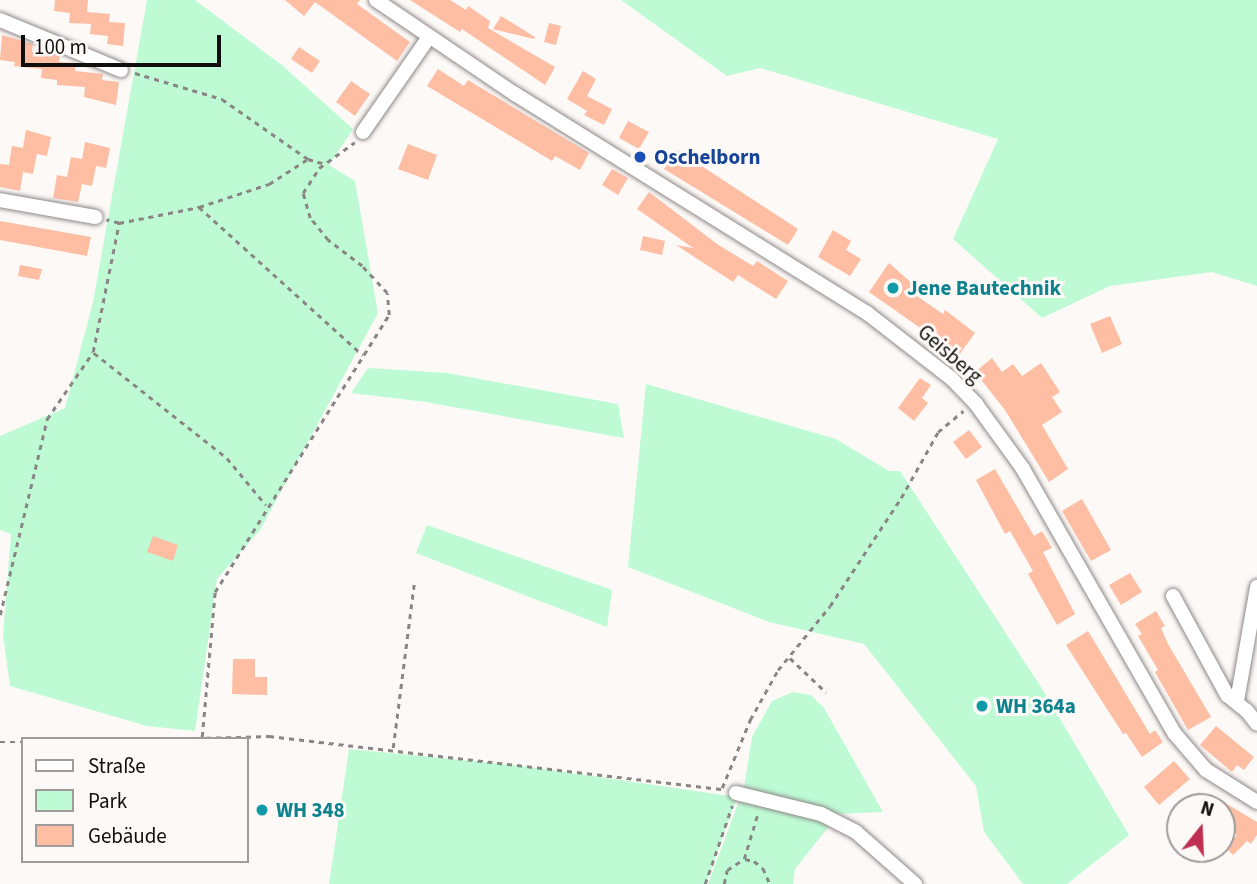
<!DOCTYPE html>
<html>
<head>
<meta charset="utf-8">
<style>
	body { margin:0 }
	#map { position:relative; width:1257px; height:884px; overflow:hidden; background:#fdf9f7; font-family:"Source Sans 3",sans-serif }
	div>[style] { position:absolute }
	.green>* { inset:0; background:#befbd5 }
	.building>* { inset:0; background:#fdbea4 }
	.path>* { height:2.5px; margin-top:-1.25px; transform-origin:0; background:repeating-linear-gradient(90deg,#898685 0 5px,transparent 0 10px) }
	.roads { filter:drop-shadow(0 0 2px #8d8887) drop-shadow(0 0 2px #8d8887) }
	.minor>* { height:14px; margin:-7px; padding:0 7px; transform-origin:7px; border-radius:7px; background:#fff }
	.dots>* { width:19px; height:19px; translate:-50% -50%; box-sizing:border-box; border:4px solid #fdf9f7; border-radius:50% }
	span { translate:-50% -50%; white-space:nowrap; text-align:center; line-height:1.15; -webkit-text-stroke:6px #fdf9f7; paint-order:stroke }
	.transit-label { font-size:21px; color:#164399; font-weight:700 }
	.left { translate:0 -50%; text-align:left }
	.culture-label { font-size:21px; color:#0d838f; font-weight:700 }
	.street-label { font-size:21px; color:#100e0e }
	.legend { position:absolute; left:21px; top:737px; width:228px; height:126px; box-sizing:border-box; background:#fdf9f7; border:2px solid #9e9b9a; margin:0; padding:9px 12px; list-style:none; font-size:21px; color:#100e0e }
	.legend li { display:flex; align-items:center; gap:14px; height:35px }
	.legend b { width:35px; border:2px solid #9e9b9a }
	.north { position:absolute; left:1166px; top:793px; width:70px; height:70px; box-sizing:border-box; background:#fdf9f7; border:2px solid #9e9b9a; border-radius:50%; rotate:18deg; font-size:19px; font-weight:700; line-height:28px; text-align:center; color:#100e0e }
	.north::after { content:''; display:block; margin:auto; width:24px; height:32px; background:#bf2f50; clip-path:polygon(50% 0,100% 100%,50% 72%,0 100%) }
	.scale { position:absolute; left:21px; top:35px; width:200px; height:32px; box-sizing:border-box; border:4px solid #100e0e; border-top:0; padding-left:9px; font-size:21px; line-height:24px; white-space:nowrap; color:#100e0e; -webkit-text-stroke:5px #fdf9f7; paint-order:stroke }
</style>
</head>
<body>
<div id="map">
	<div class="green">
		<div style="clip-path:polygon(147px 0,195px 0,283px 66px,353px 129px,329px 165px,355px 181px,378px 313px,260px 530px,217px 579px,195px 731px,147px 726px,10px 686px,3px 635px,11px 534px,0 530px,0 436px,65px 408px,93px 302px)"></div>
		<div style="clip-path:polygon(621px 0,1257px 0,1257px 286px,1212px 272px,1110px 286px,1042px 318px,953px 239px,998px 139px,760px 68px,727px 76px)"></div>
		<div style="clip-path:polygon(368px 368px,447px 373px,618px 404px,624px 438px,426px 402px,351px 393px)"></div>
		<div style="clip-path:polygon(646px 384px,836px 439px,889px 471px,900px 471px,1041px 687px,1129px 835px,1067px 884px,1023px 884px,984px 832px,976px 786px,864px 644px,769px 622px,628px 567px)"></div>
		<div style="clip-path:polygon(427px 525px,612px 590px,607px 627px,416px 553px)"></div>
		<div style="clip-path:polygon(793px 692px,811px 695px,824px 708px,883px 812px,835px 814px,744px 788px,752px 737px,772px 701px)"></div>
		<div style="clip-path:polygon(349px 749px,523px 766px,737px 797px,706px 884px,329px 884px)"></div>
		<div style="clip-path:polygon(740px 798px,830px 825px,795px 869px,793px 884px,708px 884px)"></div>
	</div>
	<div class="building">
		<div style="clip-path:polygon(55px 0,88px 0,87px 12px,110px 14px,109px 22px,125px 23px,123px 46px,107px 44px,108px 36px,90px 34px,91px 24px,69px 23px,70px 13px,54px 11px)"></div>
		<div style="clip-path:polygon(285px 0,360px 0,357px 4px,410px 42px,397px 61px,315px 2px,304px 16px)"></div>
		<div style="clip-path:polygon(410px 0,450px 0,466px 10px,468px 6px,490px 21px,488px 28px,555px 67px,545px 85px,462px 29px,460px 32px)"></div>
		<div style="clip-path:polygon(501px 16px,535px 37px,534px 39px,493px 29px)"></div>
		<div style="clip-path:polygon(549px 23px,561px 26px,556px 45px,544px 42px)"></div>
		<div style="clip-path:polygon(2px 35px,33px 44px,32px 52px,60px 55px,59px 62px,76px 63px,75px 71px,103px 74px,102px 80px,119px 82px,116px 105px,84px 97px,85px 87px,57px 85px,57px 80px,41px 78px,42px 69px,14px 66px,15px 62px,0 60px)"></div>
		<div style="clip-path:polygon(299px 47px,320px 61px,312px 73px,291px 59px)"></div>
		<div style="clip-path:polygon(438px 69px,464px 86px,468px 80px,589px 153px,580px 170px,555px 156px,552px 161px,427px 86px)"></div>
		<div style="clip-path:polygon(583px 71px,596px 79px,587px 96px,612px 109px,604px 125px,584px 115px,587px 111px,567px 99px)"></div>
		<div style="clip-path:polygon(351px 81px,370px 94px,355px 116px,336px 102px)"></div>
		<div style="clip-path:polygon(628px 121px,649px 132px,639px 149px,619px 138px)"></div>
		<div style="clip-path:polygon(26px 130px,51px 137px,47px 156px,37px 154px,33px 174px,23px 172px,20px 191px,0 187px,0 164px,9px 165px,12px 146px,23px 148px)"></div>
		<div style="clip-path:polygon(85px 142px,110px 148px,106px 168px,96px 166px,92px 186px,82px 184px,78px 202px,53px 198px,57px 175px,67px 177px,71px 157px,82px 159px)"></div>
		<div style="clip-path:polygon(408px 144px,437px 155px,428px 180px,398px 169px)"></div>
		<div style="clip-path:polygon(677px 150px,798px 229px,788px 245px,664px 169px)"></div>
		<div style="clip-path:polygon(612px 169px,628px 178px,618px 195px,602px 185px)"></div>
		<div style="clip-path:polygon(649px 192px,717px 244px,753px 266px,757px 261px,788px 281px,776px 299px,738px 275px,733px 282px,676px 245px,693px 248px,637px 209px)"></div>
		<div style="clip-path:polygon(0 221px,91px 237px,87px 256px,0 240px)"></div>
		<div style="clip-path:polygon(833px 230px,851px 241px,846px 250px,861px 259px,850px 276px,818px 257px)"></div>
		<div style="clip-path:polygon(643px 236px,665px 241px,662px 255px,640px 250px)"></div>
		<div style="clip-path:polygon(889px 263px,915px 286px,911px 292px,943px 314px,945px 310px,975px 333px,959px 355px,869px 292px)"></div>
		<div style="clip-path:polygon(20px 265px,42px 269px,39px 280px,18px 276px)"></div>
		<div style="clip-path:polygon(1110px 316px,1122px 344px,1102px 353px,1090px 324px)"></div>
		<div style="clip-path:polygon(992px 358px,1002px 372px,1013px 364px,1022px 376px,1041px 363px,1060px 392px,1052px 397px,1062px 412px,1042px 425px,1068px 469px,1049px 482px,1005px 410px,975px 372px)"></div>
		<div style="clip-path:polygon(920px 378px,931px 385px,922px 398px,928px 403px,914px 421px,898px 408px)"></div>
		<div style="clip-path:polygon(969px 430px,982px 447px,966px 459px,953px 442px)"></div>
		<div style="clip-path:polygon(995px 469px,1034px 536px,1042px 531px,1052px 548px,1043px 552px,1075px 614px,1057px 625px,1028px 574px,1033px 571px,1010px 531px,1005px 534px,976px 480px)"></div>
		<div style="clip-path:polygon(1082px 499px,1111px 550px,1091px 561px,1062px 511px)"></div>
		<div style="clip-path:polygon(153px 536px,178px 545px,173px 561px,147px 552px)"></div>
		<div style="clip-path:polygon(1130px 573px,1142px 592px,1121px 605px,1109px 585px)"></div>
		<div style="clip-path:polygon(1156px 611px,1165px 626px,1161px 628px,1168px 644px,1211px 717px,1188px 730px,1155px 672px,1158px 670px,1138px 636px,1142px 634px,1135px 624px)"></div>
		<div style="clip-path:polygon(1088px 631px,1150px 734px,1155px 730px,1163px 742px,1142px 757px,1126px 733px,1123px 734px,1066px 645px)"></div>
		<div style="clip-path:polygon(233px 659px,255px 659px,255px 677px,267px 677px,267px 695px,232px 694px)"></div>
		<div style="clip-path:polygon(1216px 726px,1254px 757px,1244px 770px,1237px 765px,1232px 772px,1200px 745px)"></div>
		<div style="clip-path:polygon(1174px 761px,1190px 779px,1159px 805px,1144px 787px)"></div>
		<div style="clip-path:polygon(1222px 801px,1257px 822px,1257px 835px,1251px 844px,1247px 841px,1233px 855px,1225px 847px,1237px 835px,1222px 826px)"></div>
	</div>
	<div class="path">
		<div style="left:135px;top:73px;width:91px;rotate:16.6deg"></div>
		<div style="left:222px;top:99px;width:105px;rotate:34.9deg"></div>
		<div style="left:199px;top:207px;width:221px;rotate:42.1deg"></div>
		<div style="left:119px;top:223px;width:82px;rotate:-11.3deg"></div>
		<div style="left:199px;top:207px;width:74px;rotate:-18.2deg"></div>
		<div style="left:269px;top:184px;width:46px;rotate:-32.7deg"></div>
		<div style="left:308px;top:159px;width:19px;rotate:16deg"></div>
		<div style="left:94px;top:353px;width:169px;rotate:38.3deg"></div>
		<div style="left:227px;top:458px;width:61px;rotate:50.3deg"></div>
		<div style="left:0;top:615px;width:202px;rotate:-76.5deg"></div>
		<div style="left:47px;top:419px;width:81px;rotate:-55.5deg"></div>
		<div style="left:93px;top:352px;width:132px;rotate:-78.6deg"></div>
		<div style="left:119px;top:223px;width:13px;rotate:-167deg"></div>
		<div style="left:790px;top:658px;width:50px;rotate:43.4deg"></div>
		<div style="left:202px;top:737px;width:146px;rotate:-84.9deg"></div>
		<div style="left:215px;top:592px;width:327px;rotate:-57.9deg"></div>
		<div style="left:389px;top:315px;width:22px;rotate:-95deg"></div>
		<div style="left:387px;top:293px;width:37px;rotate:-133deg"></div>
		<div style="left:362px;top:266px;width:43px;rotate:-142.6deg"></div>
		<div style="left:328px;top:240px;width:28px;rotate:-129deg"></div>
		<div style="left:310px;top:218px;width:26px;rotate:-106deg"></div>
		<div style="left:303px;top:193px;width:30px;rotate:-57deg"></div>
		<div style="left:319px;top:168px;width:44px;rotate:-35.8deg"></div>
		<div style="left:156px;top:739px;width:113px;rotate:-1.5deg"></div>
		<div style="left:269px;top:736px;width:457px;rotate:6.7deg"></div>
		<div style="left:0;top:742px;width:23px"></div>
		<div style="left:393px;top:748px;width:165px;rotate:-82.7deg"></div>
		<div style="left:722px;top:788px;width:74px;rotate:-67.6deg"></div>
		<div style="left:750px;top:720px;width:57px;rotate:-60.8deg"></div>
		<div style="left:778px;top:670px;width:82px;rotate:-50.9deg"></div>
		<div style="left:830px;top:606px;width:129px;rotate:-56.7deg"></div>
		<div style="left:901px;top:498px;width:76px;rotate:-60.7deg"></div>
		<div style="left:938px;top:432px;width:33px;rotate:-40deg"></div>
		<div style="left:745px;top:859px;width:9px;rotate:13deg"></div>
		<div style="left:754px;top:861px;width:11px;rotate:38deg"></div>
		<div style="left:763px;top:868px;width:17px;rotate:66deg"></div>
		<div style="left:705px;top:884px;width:83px;rotate:-70.9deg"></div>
		<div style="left:724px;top:884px;width:14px;rotate:-78deg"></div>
		<div style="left:727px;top:870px;width:20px;rotate:-33deg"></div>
		<div style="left:744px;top:859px;width:48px;rotate:-73.1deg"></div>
	</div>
	<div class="roads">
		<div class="minor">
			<div style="left:376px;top:0;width:168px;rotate:34.1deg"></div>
			<div style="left:515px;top:94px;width:415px;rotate:31.9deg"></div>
			<div style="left:867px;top:313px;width:108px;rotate:37.8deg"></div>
			<div style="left:952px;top:379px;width:35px;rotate:46deg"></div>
			<div style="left:976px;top:404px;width:80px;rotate:54.1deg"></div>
			<div style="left:1023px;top:469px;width:305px;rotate:60.2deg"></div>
			<div style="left:1175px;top:734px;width:48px;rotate:49.3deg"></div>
			<div style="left:1206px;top:770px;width:60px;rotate:32.1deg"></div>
			<div style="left:0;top:20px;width:131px;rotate:22.5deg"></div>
			<div style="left:363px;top:132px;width:116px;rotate:-55.2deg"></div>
			<div style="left:0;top:200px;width:97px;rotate:10.1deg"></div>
			<div style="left:1173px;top:596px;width:113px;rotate:61.4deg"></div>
			<div style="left:1227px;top:695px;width:26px;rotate:39deg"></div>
			<div style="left:1247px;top:711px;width:16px;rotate:52deg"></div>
			<div style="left:1237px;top:701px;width:116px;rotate:-80deg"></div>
			<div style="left:736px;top:793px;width:88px;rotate:13.9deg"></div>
			<div style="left:821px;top:814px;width:39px;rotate:27deg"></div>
			<div style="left:856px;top:832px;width:79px;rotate:41.4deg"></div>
		</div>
	</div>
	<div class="dots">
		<div style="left:640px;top:157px;background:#1a4fb4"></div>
		<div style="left:893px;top:288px;background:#0f9aa8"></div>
		<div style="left:982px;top:706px;background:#0f9aa8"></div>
		<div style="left:262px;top:810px;background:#0f9aa8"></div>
	</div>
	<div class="transit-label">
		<span class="left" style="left:654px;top:157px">Oschelborn</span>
	</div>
	<div class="culture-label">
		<span class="left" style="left:907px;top:288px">Jene Bautechnik</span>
		<span class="left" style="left:996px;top:706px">WH 364a</span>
		<span class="left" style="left:276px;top:810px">WH 348</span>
	</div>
	<div class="street-label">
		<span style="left:950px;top:354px;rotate:41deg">Geisberg</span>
	</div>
	<ul class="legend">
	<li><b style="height:9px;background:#fff"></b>Straße</li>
	<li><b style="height:19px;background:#befbd5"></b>Park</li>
	<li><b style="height:19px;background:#fdbea4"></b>Gebäude</li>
	</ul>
	<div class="north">N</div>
	<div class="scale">100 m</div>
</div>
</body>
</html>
